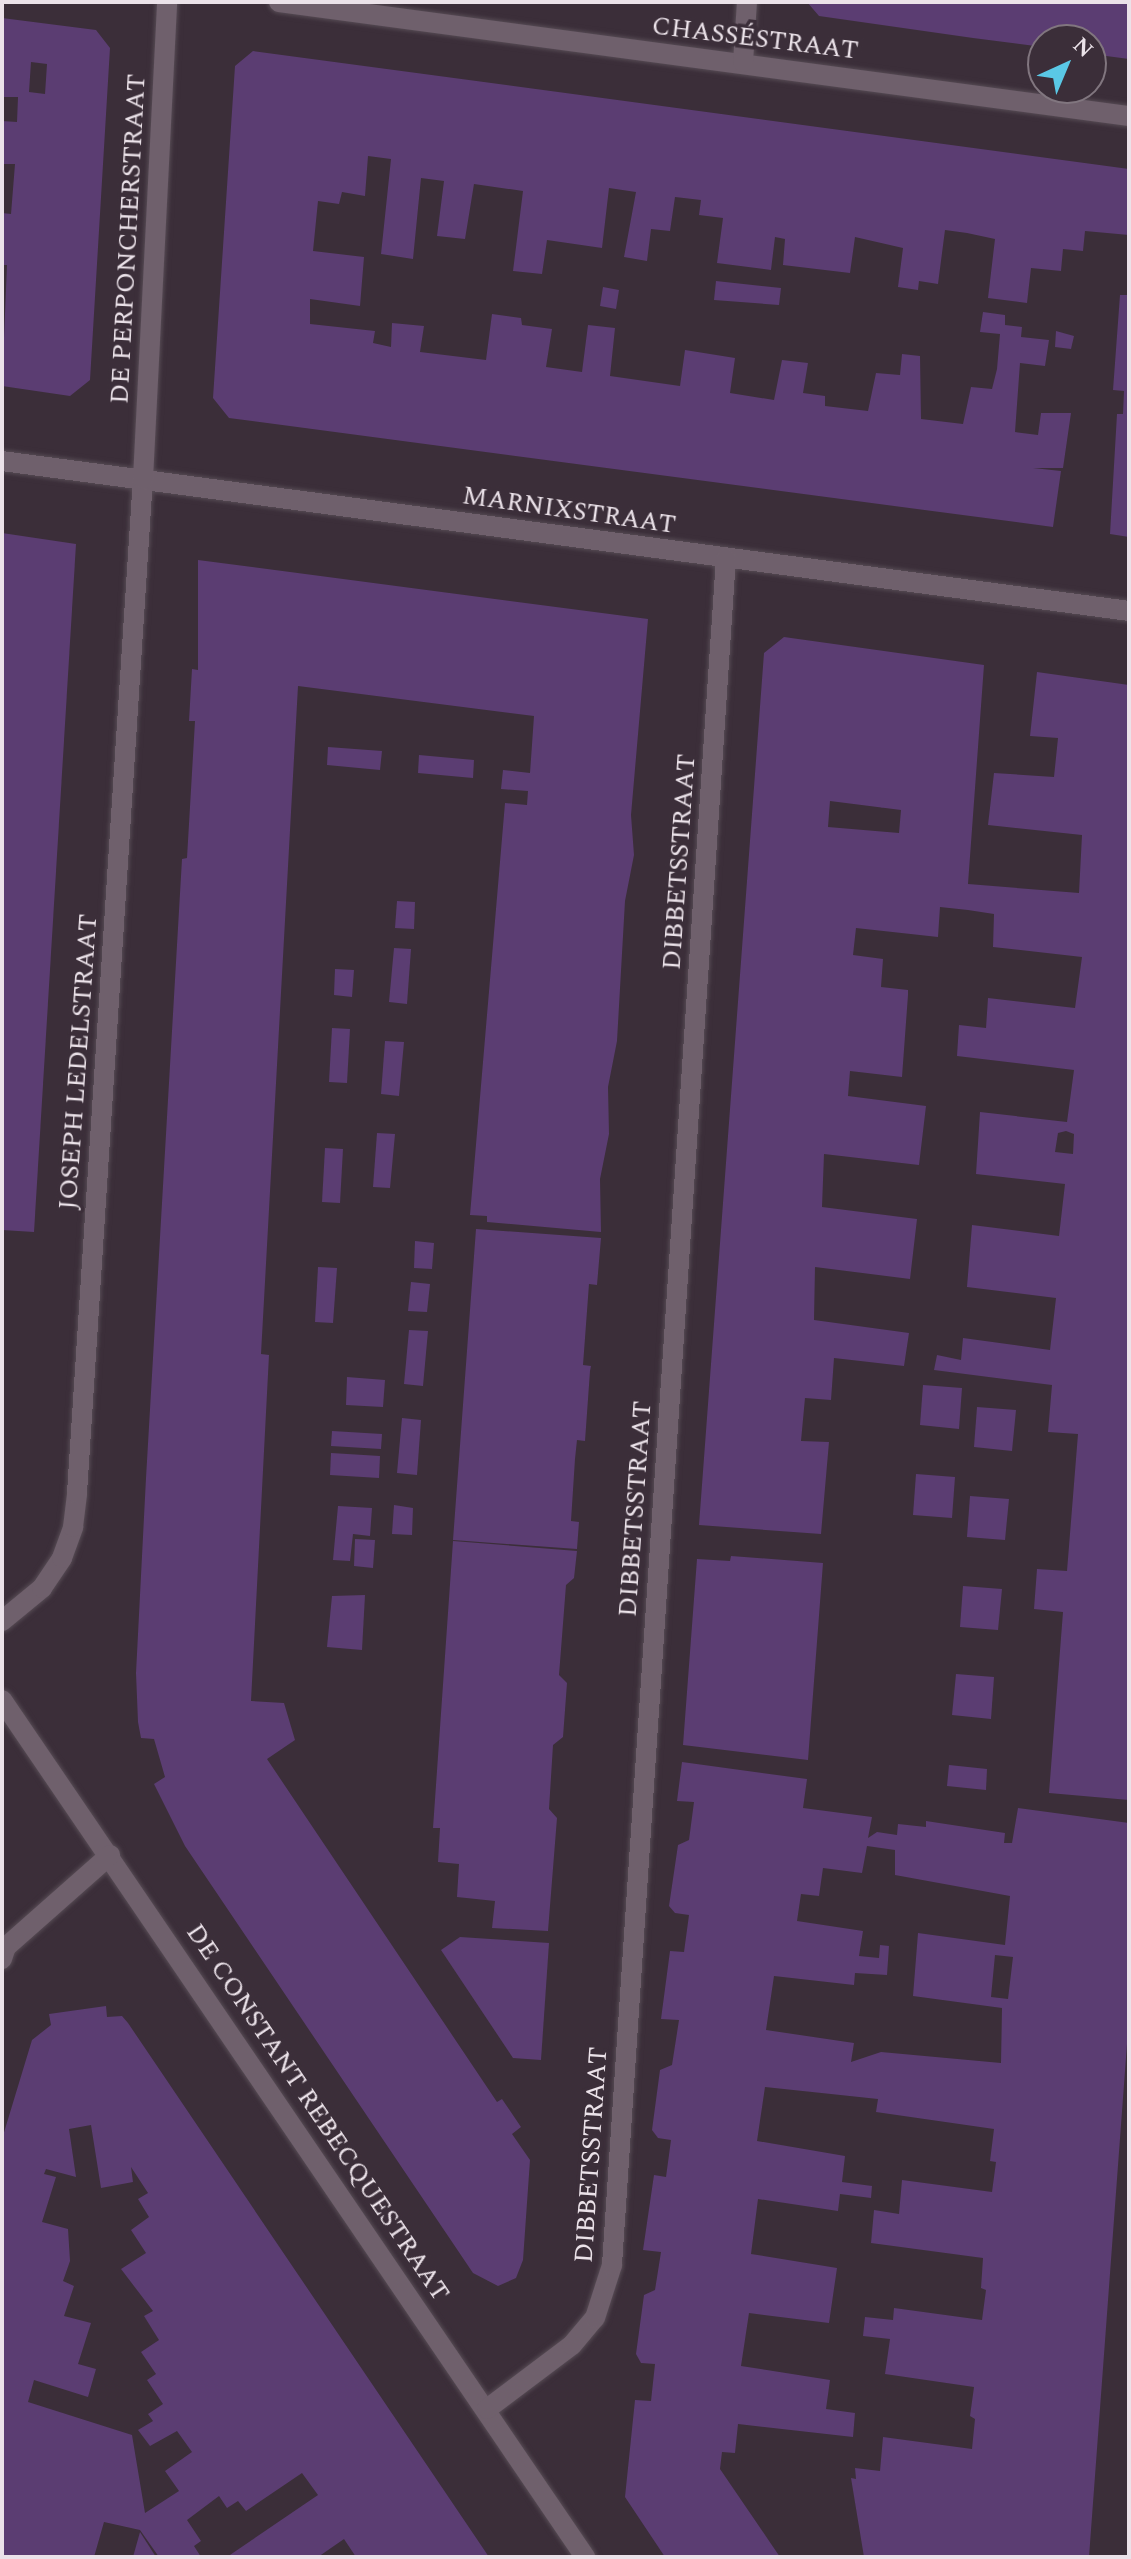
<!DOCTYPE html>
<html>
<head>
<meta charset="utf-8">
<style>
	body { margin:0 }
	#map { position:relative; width:1131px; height:2559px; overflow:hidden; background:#3b2e39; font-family:Spectral,serif }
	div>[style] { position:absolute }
	.building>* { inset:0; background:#5b3d72 }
	.roads { filter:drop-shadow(0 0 2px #564b54) drop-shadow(0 0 2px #564b54) }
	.minor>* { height:20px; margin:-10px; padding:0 10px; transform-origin:10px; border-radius:10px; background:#6f606c }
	span { translate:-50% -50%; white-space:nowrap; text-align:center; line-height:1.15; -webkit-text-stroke:7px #3b2e39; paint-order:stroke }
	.street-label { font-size:26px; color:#ebe2e9 }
	.frame { position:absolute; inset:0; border:4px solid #ebe2e9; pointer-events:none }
	.north { position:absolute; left:1027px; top:24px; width:80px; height:80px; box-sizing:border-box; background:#3b2e39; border:2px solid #81767f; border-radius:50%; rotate:44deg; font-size:22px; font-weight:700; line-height:32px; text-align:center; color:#ebe2e9 }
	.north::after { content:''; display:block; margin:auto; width:28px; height:36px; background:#5ac8e6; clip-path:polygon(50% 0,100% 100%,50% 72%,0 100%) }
</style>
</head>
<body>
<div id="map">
	<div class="building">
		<div style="clip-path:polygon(807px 2px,1129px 2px,1129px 59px,1091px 54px,1091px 40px,1043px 40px,1043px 47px,973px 38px,819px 16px)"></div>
		<div style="clip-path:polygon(evenodd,2px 18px,96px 30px,110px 48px,90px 380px,70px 396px,2px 386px,7px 265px,2px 265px,2px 213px,11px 214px,15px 164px,2px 164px,2px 121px,17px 122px,18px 97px,2px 97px,2px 18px,31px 62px,47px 64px,45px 94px,29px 92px,31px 62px)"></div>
		<div style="clip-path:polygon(253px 51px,1129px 169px,1129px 235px,1085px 231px,1083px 251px,1063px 249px,1061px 271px,1031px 268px,1027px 303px,988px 298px,995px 239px,967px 233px,945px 230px,938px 284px,919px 281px,918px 290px,898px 287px,903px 248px,855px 237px,850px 273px,783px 265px,785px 239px,775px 237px,771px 270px,717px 263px,723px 218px,699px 215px,701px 200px,675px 197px,670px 231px,651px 229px,647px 261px,624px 257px,636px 192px,609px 188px,602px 248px,547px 240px,542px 274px,513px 271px,523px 191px,474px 184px,465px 239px,437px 236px,444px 181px,421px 178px,413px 259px,381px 254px,391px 159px,368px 156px,365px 196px,342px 192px,339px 204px,318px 201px,313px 251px,364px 257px,360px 306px,310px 299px,310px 324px,375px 331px,373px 343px,391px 347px,392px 323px,424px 326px,420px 352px,486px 360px,492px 314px,521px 318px,522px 325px,552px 329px,546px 367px,582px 372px,588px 325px,615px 328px,610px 376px,680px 386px,685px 350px,735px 358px,730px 393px,774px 400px,782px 360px,808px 363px,803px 393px,825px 396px,825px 406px,868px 411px,876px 373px,900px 375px,902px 354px,920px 356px,921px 419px,963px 424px,971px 387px,992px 389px,997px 369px,1000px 334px,980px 332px,983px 312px,1005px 315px,1005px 325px,1022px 327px,1021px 337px,1049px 340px,1045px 366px,1020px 363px,1015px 432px,1038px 435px,1041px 413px,1071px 413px,1063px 468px,1033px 468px,1061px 471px,1053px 527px,229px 418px,213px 398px,235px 66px)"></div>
		<div style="clip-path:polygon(716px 281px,781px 288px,779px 305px,714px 300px)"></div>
		<div style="clip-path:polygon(603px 287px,619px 290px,616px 309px,600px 306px)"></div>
		<div style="clip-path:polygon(1120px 295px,1129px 295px,1129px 537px,1110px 534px,1117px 414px,1123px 414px,1124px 391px,1113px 390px)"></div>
		<div style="clip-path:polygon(1056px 331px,1074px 336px,1071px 349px,1055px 347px)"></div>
		<div style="clip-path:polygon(2px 533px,76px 544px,34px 1232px,2px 1230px)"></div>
		<div style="clip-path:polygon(198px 560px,648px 619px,631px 815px,634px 855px,625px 901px,617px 1041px,608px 1087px,609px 1134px,600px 1179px,601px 1232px,487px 1222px,487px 1216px,470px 1215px,505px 803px,527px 805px,528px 791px,501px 789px,503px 770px,530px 773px,534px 716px,298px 686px,261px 1354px,269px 1355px,251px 1701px,284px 1703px,295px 1740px,267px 1759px,497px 2102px,502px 2099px,521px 2127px,512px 2134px,530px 2160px,523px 2260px,516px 2278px,498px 2286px,473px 2273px,185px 1846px,154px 1784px,165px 1777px,154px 1739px,141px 1738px,138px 1722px,136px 1673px,146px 1478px,182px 859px,187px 858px,195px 721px,189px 721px,192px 669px,198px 670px)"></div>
		<div style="clip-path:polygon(evenodd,784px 637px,984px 665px,968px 884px,1079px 893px,1082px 835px,988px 825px,994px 773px,1054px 777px,1058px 738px,1030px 736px,1037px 672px,1129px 685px,1129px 1800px,1049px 1793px,1063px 1612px,1034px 1609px,1037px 1569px,1067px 1571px,1078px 1434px,1048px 1432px,1052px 1385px,934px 1370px,937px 1355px,961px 1360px,963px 1338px,1050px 1350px,1056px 1298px,967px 1287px,972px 1225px,1059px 1236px,1065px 1184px,976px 1174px,980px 1112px,1067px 1122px,1074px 1070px,957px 1056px,959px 1025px,986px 1028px,988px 998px,1075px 1008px,1082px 957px,993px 947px,994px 914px,968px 910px,940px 907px,938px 937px,856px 928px,853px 955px,883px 959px,881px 987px,908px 990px,908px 995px,902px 1077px,850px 1071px,848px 1096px,926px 1106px,919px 1165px,824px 1154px,822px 1207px,917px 1219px,910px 1279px,815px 1267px,814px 1320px,909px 1333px,904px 1366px,834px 1358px,831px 1400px,805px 1398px,801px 1441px,829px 1442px,821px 1534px,699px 1525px,764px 653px,784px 637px,830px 801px,901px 810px,899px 833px,828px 827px,830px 801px,784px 637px,1066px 1131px,1074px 1134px,1073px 1154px,1055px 1152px,1058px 1133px,1066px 1131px)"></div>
		<div style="clip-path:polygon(328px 747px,382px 751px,380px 770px,327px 765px)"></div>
		<div style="clip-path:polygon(419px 755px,474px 760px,473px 778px,418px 773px)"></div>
		<div style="clip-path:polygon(397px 901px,415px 902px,414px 929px,395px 928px)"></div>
		<div style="clip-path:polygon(394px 948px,411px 949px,407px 1004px,389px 1002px)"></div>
		<div style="clip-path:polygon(335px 969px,354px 970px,352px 997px,334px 995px)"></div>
		<div style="clip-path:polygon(332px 1028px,350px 1029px,347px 1083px,329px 1082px)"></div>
		<div style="clip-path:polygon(385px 1041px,404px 1042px,399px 1096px,381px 1094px)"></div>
		<div style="clip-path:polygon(377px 1133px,395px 1134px,390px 1188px,373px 1187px)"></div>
		<div style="clip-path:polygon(325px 1148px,343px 1149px,340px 1203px,322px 1202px)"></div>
		<div style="clip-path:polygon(476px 1229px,601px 1238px,597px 1285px,589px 1284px,583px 1365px,591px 1366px,590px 1371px,585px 1441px,577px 1440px,575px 1459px,571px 1521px,579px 1522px,577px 1549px,453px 1540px)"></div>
		<div style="clip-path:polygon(415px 1241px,434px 1243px,432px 1269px,414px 1268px)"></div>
		<div style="clip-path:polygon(318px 1267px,337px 1268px,333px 1323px,315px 1322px)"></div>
		<div style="clip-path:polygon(411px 1282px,430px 1284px,427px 1312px,408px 1311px)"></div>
		<div style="clip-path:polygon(409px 1330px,428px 1331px,423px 1386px,404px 1384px)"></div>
		<div style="clip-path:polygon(347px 1377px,385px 1380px,383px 1407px,346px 1405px)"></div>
		<div style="clip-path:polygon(923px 1385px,962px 1388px,959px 1429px,920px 1425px)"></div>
		<div style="clip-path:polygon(977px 1407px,1016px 1410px,1012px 1451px,974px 1447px)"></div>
		<div style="clip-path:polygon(402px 1418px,421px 1420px,417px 1475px,397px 1473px)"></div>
		<div style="clip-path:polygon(332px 1431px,382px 1434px,381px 1449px,331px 1446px)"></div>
		<div style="clip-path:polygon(331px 1453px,380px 1456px,379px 1478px,330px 1475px)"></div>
		<div style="clip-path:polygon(916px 1474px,955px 1477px,952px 1518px,913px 1515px)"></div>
		<div style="clip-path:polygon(970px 1496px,1009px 1499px,1005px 1540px,967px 1537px)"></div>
		<div style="clip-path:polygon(394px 1505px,413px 1508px,412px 1535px,392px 1534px)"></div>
		<div style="clip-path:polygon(338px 1506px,372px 1508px,370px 1536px,353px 1534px,350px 1561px,333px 1560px)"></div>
		<div style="clip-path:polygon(355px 1539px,375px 1540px,373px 1568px,354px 1566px)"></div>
		<div style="clip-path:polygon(453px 1541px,577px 1551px,574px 1578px,566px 1585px,559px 1675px,567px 1683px,563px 1737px,553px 1745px,549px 1809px,557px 1818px,548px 1931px,492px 1928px,495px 1901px,457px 1897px,459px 1864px,438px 1862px,440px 1828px,433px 1828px)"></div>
		<div style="clip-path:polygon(731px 1556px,823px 1563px,808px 1760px,683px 1745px,697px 1559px,730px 1561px)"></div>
		<div style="clip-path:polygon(963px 1586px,1002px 1589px,998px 1630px,960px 1627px)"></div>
		<div style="clip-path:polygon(365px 1595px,362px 1650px,327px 1647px,332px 1596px)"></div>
		<div style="clip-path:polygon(956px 1674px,994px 1677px,991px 1719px,952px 1715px)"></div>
		<div style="clip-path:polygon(evenodd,682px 1762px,807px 1779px,803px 1808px,872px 1817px,868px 1838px,877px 1832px,897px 1835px,898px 1824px,926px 1827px,926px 1821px,1005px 1833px,1004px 1843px,1012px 1843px,1018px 1808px,1129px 1823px,1129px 2017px,1089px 2557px,864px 2557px,851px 2478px,856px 2479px,855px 2468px,880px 2471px,883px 2437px,972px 2449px,975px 2419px,970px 2416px,974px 2387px,885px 2374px,890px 2339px,863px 2336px,865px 2317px,893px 2320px,894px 2308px,982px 2320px,986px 2290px,981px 2288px,983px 2258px,871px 2243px,874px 2210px,899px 2214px,902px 2180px,992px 2192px,996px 2162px,990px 2161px,994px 2129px,876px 2112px,878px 2099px,765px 2087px,757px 2141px,845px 2156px,842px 2182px,872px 2186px,871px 2198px,840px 2194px,838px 2211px,758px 2199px,751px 2254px,837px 2268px,829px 2323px,749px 2313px,741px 2366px,830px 2380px,826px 2409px,855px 2413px,853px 2437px,738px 2424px,735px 2453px,722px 2452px,720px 2469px,780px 2557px,665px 2557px,625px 2497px,635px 2400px,651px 2401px,655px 2364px,641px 2363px,636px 2354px,644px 2295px,655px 2290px,661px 2252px,643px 2250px,654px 2175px,666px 2177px,671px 2140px,658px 2138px,652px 2130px,660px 2070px,672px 2065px,679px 2020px,661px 2019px,670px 1951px,684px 1952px,689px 1915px,675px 1913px,669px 1906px,678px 1845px,689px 1840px,694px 1802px,677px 1801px,682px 1762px,867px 1846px,895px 1850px,895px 1875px,1010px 1896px,1005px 1945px,918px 1933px,913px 1996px,1002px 2008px,1001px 2063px,881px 2052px,851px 2062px,854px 2043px,766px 2030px,774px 1976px,854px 1985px,855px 1973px,887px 1975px,889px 1946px,880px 1945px,879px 1958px,859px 1956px,863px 1931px,797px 1921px,801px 1894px,819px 1896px,823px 1868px,862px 1873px,867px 1846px,682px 1762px,995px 1955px,1013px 1957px,1008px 1999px,991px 1997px,995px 1955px)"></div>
		<div style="clip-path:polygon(949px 1765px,987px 1769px,986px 1790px,947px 1786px)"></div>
		<div style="clip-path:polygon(460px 1937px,549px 1943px,541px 2060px,513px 2058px,441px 1950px)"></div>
		<div style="clip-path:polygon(evenodd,106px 2006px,107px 2017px,122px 2016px,128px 2023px,489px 2557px,356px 2557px,344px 2539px,318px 2557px,227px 2557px,318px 2495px,302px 2473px,246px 2511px,238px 2501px,227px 2508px,219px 2496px,187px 2520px,201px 2541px,194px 2546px,201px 2557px,159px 2557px,140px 2530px,104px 2522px,94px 2557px,2px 2557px,2px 2139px,32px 2040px,51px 2025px,49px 2014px,106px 2006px,91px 2125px,101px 2188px,133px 2182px,131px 2167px,148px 2193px,138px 2199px,149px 2217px,131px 2230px,146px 2253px,121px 2269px,153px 2311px,144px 2316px,159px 2340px,141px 2352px,156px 2374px,147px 2380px,163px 2404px,148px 2414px,153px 2421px,138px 2430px,150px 2446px,177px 2431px,192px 2452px,165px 2471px,179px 2491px,145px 2513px,132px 2435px,28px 2402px,34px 2380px,88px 2397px,96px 2369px,78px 2364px,91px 2323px,64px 2316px,74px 2286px,63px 2281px,70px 2261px,68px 2229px,42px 2222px,56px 2177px,44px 2174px,46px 2169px,76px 2177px,69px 2129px,91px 2125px)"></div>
		<div style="clip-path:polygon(140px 2532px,156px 2557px,133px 2557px)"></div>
	</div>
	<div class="roads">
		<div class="minor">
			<div style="left:279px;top:2px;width:858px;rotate:7.64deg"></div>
			<div style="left:743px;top:62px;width:60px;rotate:-86.2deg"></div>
			<div style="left:2px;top:461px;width:1137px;rotate:7.58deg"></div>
			<div style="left:2px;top:1621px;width:52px;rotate:-39.5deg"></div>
			<div style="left:42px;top:1588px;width:36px;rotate:-56deg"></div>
			<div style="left:62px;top:1558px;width:33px;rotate:-70deg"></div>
			<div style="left:73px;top:1527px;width:34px;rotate:-83deg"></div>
			<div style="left:77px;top:1493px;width:1016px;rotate:-86.28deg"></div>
			<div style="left:143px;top:479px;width:478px;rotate:-87.1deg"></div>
			<div style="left:2px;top:1700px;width:1037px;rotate:55.77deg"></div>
			<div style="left:2px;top:1959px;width:13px;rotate:-72deg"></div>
			<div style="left:6px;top:1947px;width:139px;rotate:-41.5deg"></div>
			<div style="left:487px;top:2409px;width:106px;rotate:-37deg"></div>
			<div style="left:572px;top:2345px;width:35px;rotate:-50deg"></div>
			<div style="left:595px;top:2318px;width:56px;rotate:-72.2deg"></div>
			<div style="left:612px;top:2265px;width:1710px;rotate:-86.18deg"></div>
		</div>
	</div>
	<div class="street-label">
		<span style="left:755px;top:39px;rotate:7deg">CHASSÉSTRAAT</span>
		<span style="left:129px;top:239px;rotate:-87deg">DE PERPONCHERSTRAAT</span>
		<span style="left:569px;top:511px;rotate:8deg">MARNIXSTRAAT</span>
		<span style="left:680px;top:862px;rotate:-86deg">DIBBETSSTRAAT</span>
		<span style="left:79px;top:1062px;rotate:-86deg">JOSEPH LEDELSTRAAT</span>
		<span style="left:636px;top:1509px;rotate:-86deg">DIBBETSSTRAAT</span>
		<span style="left:317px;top:2113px;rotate:56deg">DE CONSTANT REBECQUESTRAAT</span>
		<span style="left:592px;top:2155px;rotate:-86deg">DIBBETSSTRAAT</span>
	</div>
	<div class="frame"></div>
	<div class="north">N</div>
</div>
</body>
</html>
